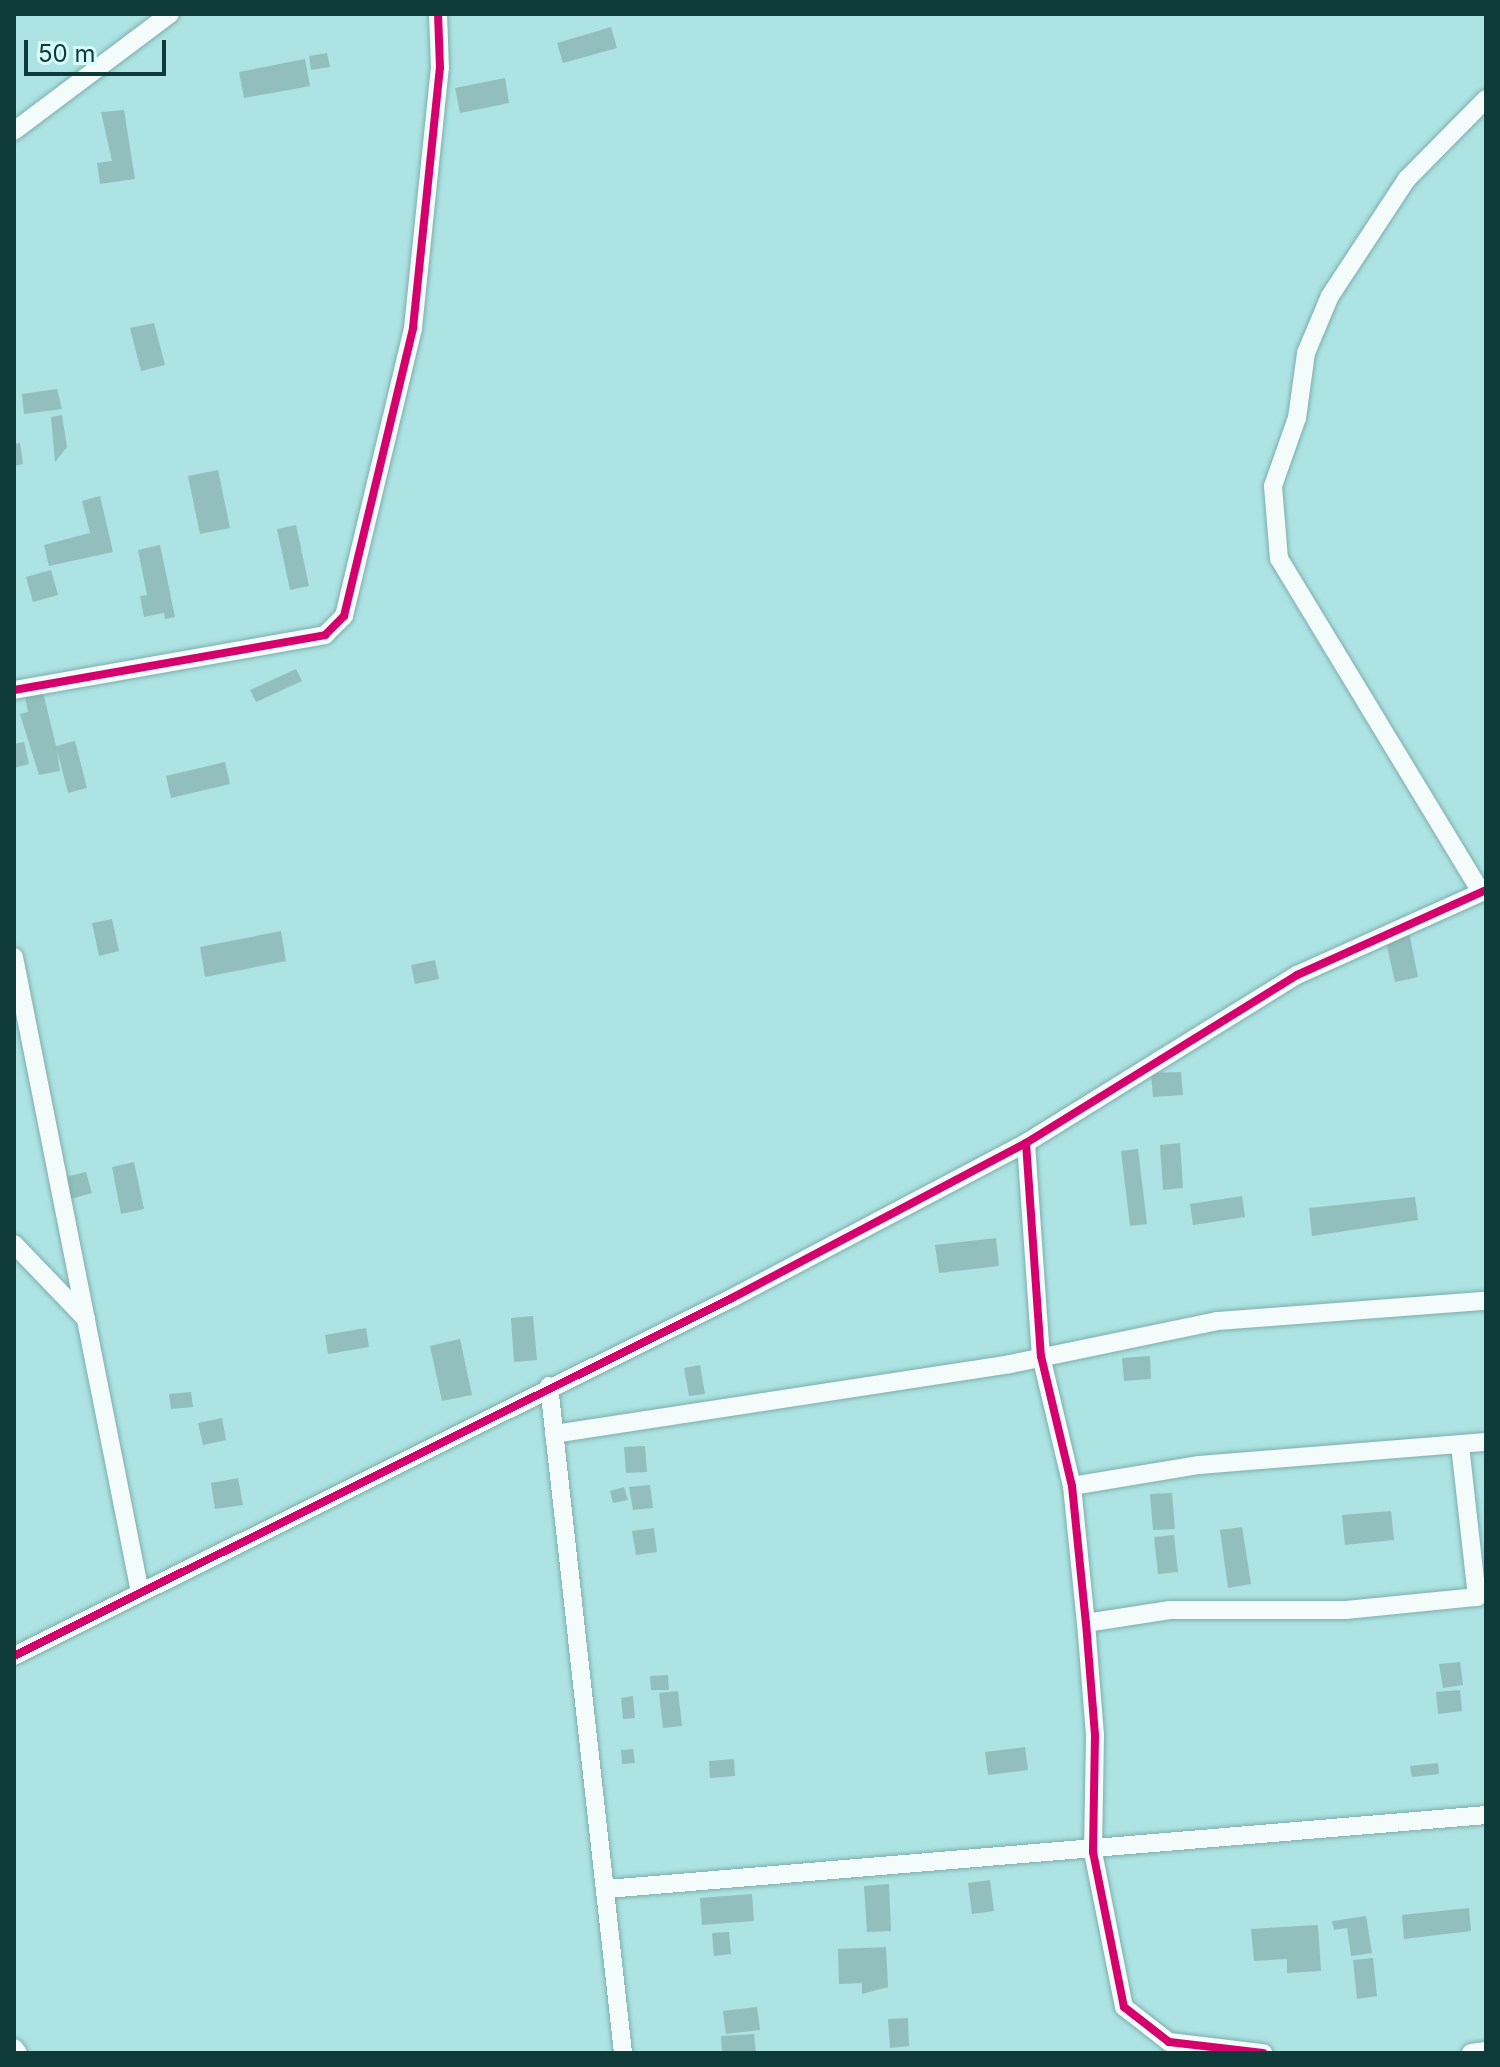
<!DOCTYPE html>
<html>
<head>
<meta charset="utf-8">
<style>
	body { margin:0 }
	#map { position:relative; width:1500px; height:2067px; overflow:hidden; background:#ade3e3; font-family:Inter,sans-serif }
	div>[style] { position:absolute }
	.building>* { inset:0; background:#93bebe }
	.roads { filter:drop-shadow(0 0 2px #7facac) drop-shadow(0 0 2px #7facac) }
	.minor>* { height:18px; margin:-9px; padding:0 9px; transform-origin:9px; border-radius:9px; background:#f3fbfb }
	.cycleway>* { height:8px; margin:-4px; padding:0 4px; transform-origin:4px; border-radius:4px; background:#d6006c }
	span { translate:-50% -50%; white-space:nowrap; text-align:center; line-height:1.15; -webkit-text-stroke:7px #d7fbfa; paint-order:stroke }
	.frame { position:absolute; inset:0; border:16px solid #0e3a3a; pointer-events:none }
	.scale { position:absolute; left:24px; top:40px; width:142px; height:36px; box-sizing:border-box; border:4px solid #0e3a3a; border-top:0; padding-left:10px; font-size:24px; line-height:28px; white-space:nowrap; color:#0e3a3a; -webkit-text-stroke:6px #d7fbfa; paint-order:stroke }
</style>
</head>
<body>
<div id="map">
	<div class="building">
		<div style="clip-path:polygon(611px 27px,617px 48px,563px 63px,557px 43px)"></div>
		<div style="clip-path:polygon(327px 53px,330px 67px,311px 70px,309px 56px)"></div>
		<div style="clip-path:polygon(305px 59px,310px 86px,244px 98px,239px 72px)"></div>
		<div style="clip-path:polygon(505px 78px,509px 103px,460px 113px,455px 88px)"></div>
		<div style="clip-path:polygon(124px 110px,135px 179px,100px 184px,97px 163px,112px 161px,101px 112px)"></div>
		<div style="clip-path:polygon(154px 323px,165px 365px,141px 371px,130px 328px)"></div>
		<div style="clip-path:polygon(57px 389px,62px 409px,24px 414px,22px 394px)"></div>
		<div style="clip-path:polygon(62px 415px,67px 447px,55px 462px,51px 417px)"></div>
		<div style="clip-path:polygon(20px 443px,23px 464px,14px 466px,14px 444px)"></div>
		<div style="clip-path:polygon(218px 470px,230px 528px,200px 534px,188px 476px)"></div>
		<div style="clip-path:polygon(100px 496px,113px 552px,49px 566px,44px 545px,90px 533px,82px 501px)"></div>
		<div style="clip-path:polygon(296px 525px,309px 586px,290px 590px,277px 529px)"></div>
		<div style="clip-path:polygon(160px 545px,175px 617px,165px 619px,164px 613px,144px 617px,140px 596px,147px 595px,138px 550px)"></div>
		<div style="clip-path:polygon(51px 570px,58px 595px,33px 602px,26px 577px)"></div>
		<div style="clip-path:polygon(296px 669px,302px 681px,256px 702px,250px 690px)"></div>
		<div style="clip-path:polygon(42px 688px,56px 746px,75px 741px,87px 788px,68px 793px,57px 749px,60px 771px,39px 775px,20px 714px,28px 712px,24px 692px)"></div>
		<div style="clip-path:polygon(24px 742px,29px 764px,14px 768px,14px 744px)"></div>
		<div style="clip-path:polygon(225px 762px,230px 784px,171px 798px,166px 776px)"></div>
		<div style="clip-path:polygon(112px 919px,119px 951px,99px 956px,92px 923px)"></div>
		<div style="clip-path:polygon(281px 931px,286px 961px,205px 977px,200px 947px)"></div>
		<div style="clip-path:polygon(1409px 932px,1418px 977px,1395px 982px,1385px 937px)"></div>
		<div style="clip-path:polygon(435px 960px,439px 979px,415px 984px,411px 965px)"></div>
		<div style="clip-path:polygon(1181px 1072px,1183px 1095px,1153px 1097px,1151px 1073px)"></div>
		<div style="clip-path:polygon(1180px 1143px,1183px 1188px,1163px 1190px,1160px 1145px)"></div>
		<div style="clip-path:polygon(1138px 1149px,1147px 1224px,1130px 1226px,1121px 1151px)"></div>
		<div style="clip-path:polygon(134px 1162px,144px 1209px,121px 1214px,112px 1167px)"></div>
		<div style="clip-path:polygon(86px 1172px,92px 1193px,71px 1199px,65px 1177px)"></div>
		<div style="clip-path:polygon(1242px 1196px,1245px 1217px,1193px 1225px,1190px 1204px)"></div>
		<div style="clip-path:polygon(1415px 1197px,1418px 1220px,1312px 1236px,1309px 1208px)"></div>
		<div style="clip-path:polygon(996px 1238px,999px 1266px,939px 1273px,935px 1245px)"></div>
		<div style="clip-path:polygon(533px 1316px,537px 1360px,514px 1362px,511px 1318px)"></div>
		<div style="clip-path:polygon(366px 1328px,369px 1347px,328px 1354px,325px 1335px)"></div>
		<div style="clip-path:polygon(460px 1339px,472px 1395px,442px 1401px,430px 1346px)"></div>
		<div style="clip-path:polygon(1150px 1356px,1151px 1379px,1124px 1381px,1122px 1358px)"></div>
		<div style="clip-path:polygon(700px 1365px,705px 1394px,689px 1396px,684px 1368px)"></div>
		<div style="clip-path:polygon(191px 1392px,193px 1407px,171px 1409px,169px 1394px)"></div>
		<div style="clip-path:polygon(222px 1418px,226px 1440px,203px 1445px,198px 1423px)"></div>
		<div style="clip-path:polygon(645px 1446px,647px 1472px,626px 1473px,624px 1447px)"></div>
		<div style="clip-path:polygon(238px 1478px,243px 1505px,215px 1509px,211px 1483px)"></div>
		<div style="clip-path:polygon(650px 1485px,653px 1508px,633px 1510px,629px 1487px)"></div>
		<div style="clip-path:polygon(624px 1487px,628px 1500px,613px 1503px,610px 1491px)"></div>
		<div style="clip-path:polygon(1172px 1493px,1175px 1529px,1153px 1530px,1150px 1494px)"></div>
		<div style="clip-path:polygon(1391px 1511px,1394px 1540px,1345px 1545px,1342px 1515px)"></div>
		<div style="clip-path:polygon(1242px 1527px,1251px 1584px,1228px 1588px,1220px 1530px)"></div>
		<div style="clip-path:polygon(654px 1528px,657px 1552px,636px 1555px,632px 1531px)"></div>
		<div style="clip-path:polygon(1174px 1535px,1178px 1572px,1158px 1574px,1154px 1537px)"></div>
		<div style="clip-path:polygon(1460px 1662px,1463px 1685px,1443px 1688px,1439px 1664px)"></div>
		<div style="clip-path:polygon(668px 1675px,669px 1690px,651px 1690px,650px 1676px)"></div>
		<div style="clip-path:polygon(1460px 1690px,1462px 1711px,1438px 1714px,1436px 1692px)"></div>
		<div style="clip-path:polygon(678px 1691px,682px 1726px,663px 1728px,659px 1693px)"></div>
		<div style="clip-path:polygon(633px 1696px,635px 1718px,623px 1719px,621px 1698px)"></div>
		<div style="clip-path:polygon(1025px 1747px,1028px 1770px,988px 1775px,985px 1752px)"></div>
		<div style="clip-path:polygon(633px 1749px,635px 1763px,622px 1764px,621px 1750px)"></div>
		<div style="clip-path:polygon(734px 1759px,735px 1776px,710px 1778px,709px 1761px)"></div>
		<div style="clip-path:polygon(1438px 1763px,1439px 1774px,1412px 1777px,1410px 1766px)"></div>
		<div style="clip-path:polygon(990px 1880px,994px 1911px,972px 1914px,968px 1883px)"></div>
		<div style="clip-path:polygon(889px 1884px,891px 1931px,867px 1932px,864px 1886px)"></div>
		<div style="clip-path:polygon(752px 1894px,754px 1921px,702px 1925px,700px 1898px)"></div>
		<div style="clip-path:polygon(1469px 1908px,1471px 1931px,1404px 1939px,1402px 1915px)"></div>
		<div style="clip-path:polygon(1366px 1916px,1372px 1953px,1351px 1956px,1347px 1928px,1334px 1930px,1332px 1921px)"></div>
		<div style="clip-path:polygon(1318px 1925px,1321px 1971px,1287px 1973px,1287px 1959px,1254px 1961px,1251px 1929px)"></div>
		<div style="clip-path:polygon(729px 1932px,731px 1954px,714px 1956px,712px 1933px)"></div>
		<div style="clip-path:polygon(886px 1947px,888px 1987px,862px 1994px,862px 1983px,839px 1984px,838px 1949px)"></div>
		<div style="clip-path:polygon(1373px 1958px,1377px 1996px,1357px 1999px,1353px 1960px)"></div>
		<div style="clip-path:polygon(757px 2007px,760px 2030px,726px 2034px,723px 2011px)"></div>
		<div style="clip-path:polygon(908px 2018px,909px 2046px,890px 2048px,888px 2019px)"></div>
		<div style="clip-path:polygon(754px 2034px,756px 2053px,722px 2053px,721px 2036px)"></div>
	</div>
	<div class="roads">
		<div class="minor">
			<div style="left:14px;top:131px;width:195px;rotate:-36.9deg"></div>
			<div style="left:14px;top:690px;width:316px;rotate:-10deg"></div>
			<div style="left:325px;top:635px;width:27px;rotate:-45deg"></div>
			<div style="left:344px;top:616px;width:296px;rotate:-76.5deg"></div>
			<div style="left:413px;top:328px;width:261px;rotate:-84.1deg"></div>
			<div style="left:440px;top:68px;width:54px;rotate:-92.1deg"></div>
			<div style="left:1481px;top:892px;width:389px;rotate:-121.2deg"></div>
			<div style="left:1279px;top:559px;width:73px;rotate:-94.7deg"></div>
			<div style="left:1273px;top:486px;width:72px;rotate:-70.6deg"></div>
			<div style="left:1297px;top:418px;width:66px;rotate:-82.1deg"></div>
			<div style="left:1306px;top:353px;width:62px;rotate:-67.2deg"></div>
			<div style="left:1330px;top:296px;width:140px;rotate:-56.7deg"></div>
			<div style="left:1407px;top:179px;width:112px;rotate:-45.4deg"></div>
			<div style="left:14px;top:957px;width:647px;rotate:78.78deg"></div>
			<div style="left:1026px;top:1143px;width:214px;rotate:86deg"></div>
			<div style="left:1041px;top:1356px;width:134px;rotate:76.6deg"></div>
			<div style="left:1072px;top:1486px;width:138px;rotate:84.2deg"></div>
			<div style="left:1086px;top:1623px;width:113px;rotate:85.4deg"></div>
			<div style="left:1095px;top:1736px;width:116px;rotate:91deg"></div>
			<div style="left:1093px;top:1852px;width:158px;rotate:78.7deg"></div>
			<div style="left:1124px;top:2007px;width:57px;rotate:37.9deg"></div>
			<div style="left:1169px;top:2042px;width:95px;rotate:6.7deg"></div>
			<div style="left:14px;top:1244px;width:104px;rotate:46.2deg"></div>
			<div style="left:549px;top:1386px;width:671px;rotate:83.67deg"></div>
			<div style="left:554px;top:1434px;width:461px;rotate:-8.7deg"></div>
			<div style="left:1010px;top:1364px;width:211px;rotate:-11.7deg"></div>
			<div style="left:1217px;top:1321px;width:270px;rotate:-4.3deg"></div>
			<div style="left:1072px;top:1486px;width:129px;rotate:-9.4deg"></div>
			<div style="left:1199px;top:1465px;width:288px;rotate:-4.6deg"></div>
			<div style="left:1086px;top:1623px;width:85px;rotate:-8.8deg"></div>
			<div style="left:1170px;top:1610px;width:176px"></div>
			<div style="left:1346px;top:1610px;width:132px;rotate:-5.7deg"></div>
			<div style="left:1477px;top:1597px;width:153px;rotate:-96.4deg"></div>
			<div style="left:14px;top:1656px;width:802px;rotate:-26.5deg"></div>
			<div style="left:732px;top:1298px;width:332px;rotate:-27.8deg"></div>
			<div style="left:1026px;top:1143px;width:319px;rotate:-31.8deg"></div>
			<div style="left:1297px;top:975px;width:207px;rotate:-24.2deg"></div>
			<div style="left:607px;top:1889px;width:882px;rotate:-4.81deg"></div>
			<div style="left:14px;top:2048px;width:6px;rotate:51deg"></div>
			<div style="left:1471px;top:2053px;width:15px;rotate:-8deg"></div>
		</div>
	</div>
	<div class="cycleway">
		<div style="left:14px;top:690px;width:316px;rotate:-10deg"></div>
		<div style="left:325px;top:635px;width:27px;rotate:-45deg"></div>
		<div style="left:344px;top:616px;width:296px;rotate:-76.5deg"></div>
		<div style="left:413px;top:328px;width:261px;rotate:-84.1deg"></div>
		<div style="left:440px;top:68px;width:54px;rotate:-92.1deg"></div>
		<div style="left:1026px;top:1143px;width:214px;rotate:86deg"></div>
		<div style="left:1041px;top:1356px;width:134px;rotate:76.6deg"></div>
		<div style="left:1072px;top:1486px;width:138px;rotate:84.2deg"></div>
		<div style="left:1086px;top:1623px;width:113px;rotate:85.4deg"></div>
		<div style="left:1095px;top:1736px;width:116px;rotate:91deg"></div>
		<div style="left:1093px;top:1852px;width:158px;rotate:78.7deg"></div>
		<div style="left:1124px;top:2007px;width:57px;rotate:37.9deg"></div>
		<div style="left:1169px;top:2042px;width:95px;rotate:6.7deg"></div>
		<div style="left:14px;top:1656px;width:802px;rotate:-26.5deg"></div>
		<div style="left:732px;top:1298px;width:332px;rotate:-27.8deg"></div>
		<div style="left:1026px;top:1143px;width:319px;rotate:-31.8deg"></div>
		<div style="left:1297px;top:975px;width:207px;rotate:-24.2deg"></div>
	</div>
	<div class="frame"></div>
	<div class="scale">50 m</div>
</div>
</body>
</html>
